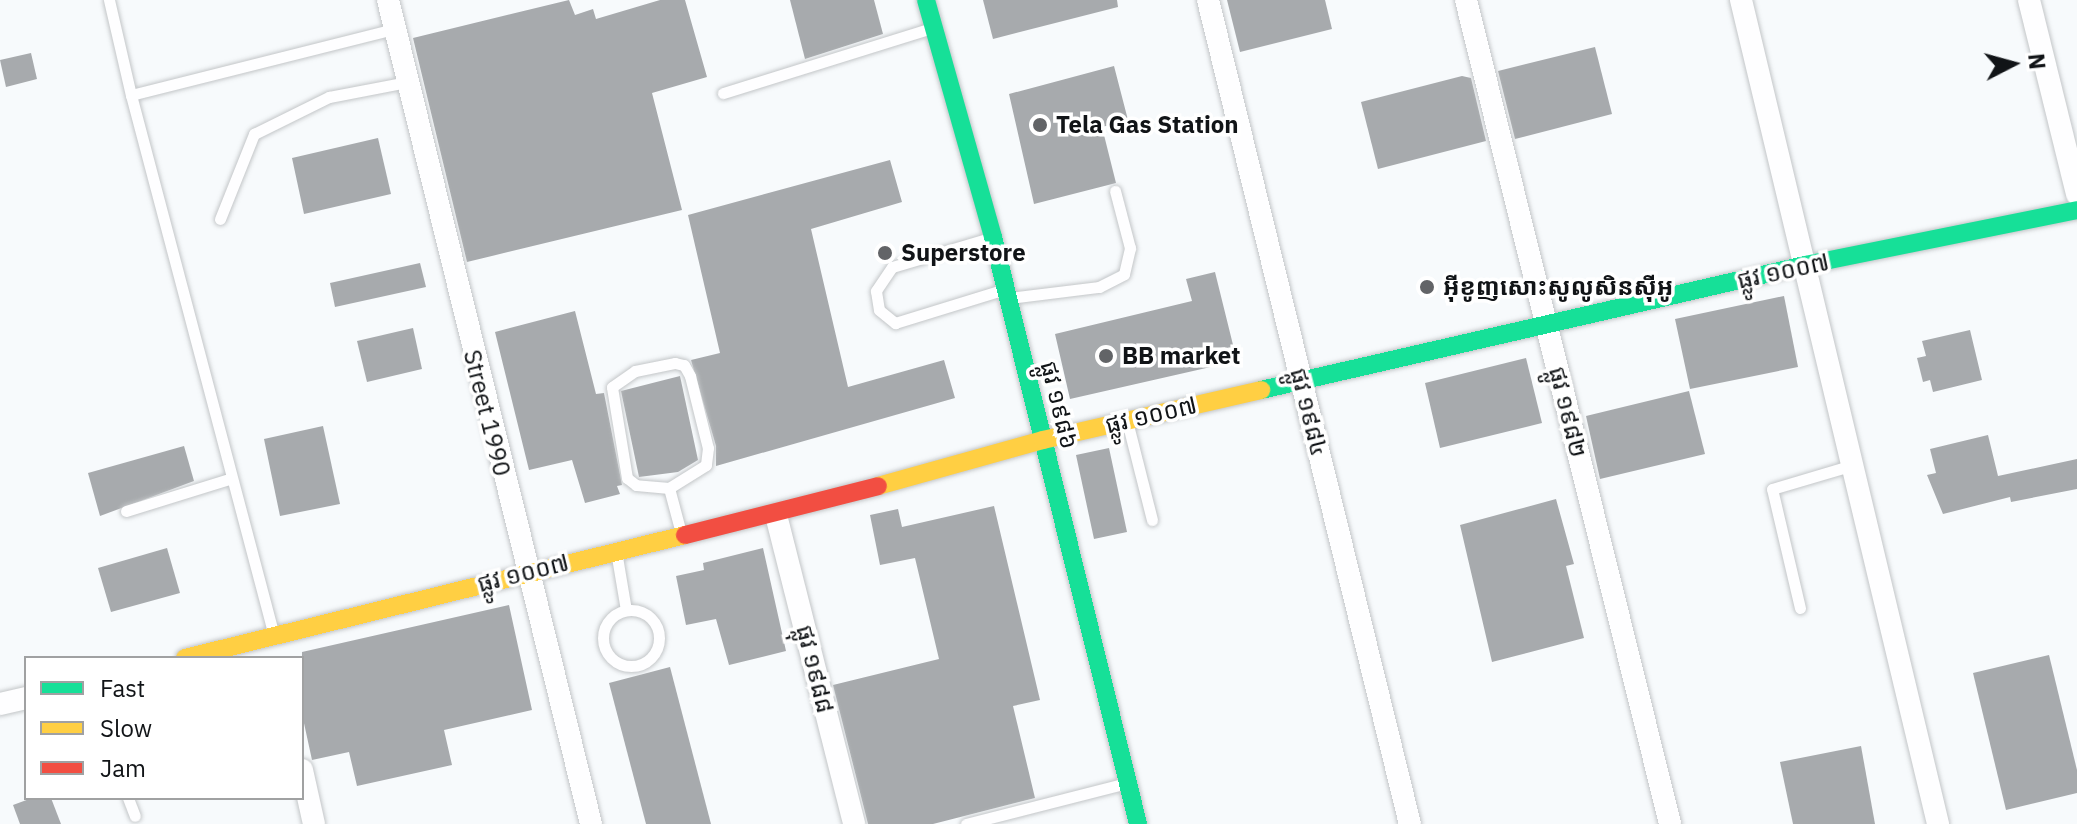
<!DOCTYPE html>
<html>
<head>
<meta charset="utf-8">
<style>
	body { margin:0 }
	#map { position:relative; width:2077px; height:824px; overflow:hidden; background:#f7fafc; font-family:"IBM Plex Sans","Noto Sans Khmer",sans-serif }
	div>[style] { position:absolute }
	.building>* { inset:0; background:#a7aaad }
	.roads { filter:drop-shadow(0 0 2px #c3c6c8) drop-shadow(0 0 2px #c3c6c8) }
	.lane>* { height:11px; margin:-5.5px; padding:0 5.5px; transform-origin:5.5px; border-radius:5.5px; background:#fefeff }
	.lane>.ring { margin:-5.5px; padding:0; box-sizing:content-box; background:none; border:11px solid #fefeff; border-radius:50% }
	.street>* { height:22px; margin:-11px; padding:0 11px; transform-origin:11px; border-radius:11px; background:#fefeff }
	.fast>* { height:18px; margin:-9px; padding:0 9px; transform-origin:9px; border-radius:9px; background:#16e098 }
	.slow>* { height:18px; margin:-9px; padding:0 9px; transform-origin:9px; border-radius:9px; background:#ffcf43 }
	.jam>* { height:18px; margin:-9px; padding:0 9px; transform-origin:9px; border-radius:9px; background:#f24e42 }
	.dots>* { width:22px; height:22px; translate:-50% -50%; box-sizing:border-box; border:4px solid #fff; border-radius:50% }
	span { translate:-50% -50%; white-space:nowrap; text-align:center; line-height:1.15; -webkit-text-stroke:7px #fff; paint-order:stroke }
	.poi-label { font-size:24px; color:#111417; font-weight:700 }
	.left { translate:0 -50%; text-align:left }
	.street-label { font-size:24px; color:#111417 }
	.legend { position:absolute; left:24px; top:656px; width:280px; height:144px; box-sizing:border-box; background:#fff; border:2px solid #a0a1a2; margin:0; padding:10px 14px; list-style:none; font-size:24px; color:#111417 }
	.legend li { display:flex; align-items:center; gap:16px; height:40px }
	.legend b { width:40px; border:2px solid #a0a1a2 }
	.north { position:absolute; left:1973px; top:24px; width:80px; height:80px; -webkit-text-stroke:6px #fff; paint-order:stroke; rotate:84deg; font-size:22px; font-weight:700; line-height:32px; text-align:center; color:#111417 }
	.north::after { content:''; display:block; margin:auto; width:28px; height:36px; background:#111417; clip-path:polygon(50% 0,100% 100%,50% 72%,0 100%) }
</style>
</head>
<body>
<div id="map">
	<div class="building">
		<div style="clip-path:polygon(569px 0,575px 15px,593px 9px,596px 19px,660px 0,685px 0,707px 77px,652px 93px,682px 210px,467px 262px,413px 38px)"></div>
		<div style="clip-path:polygon(790px 0,874px 0,883px 34px,805px 59px)"></div>
		<div style="clip-path:polygon(983px 0,1117px 0,1118px 7px,993px 39px)"></div>
		<div style="clip-path:polygon(1227px 0,1325px 0,1332px 29px,1240px 52px)"></div>
		<div style="clip-path:polygon(1595px 47px,1612px 114px,1515px 139px,1498px 71px)"></div>
		<div style="clip-path:polygon(31px 53px,37px 79px,6px 87px,0 60px)"></div>
		<div style="clip-path:polygon(1114px 66px,1128px 120px,1102px 127px,1116px 183px,1034px 204px,1009px 94px)"></div>
		<div style="clip-path:polygon(1462px 76px,1471px 78px,1486px 141px,1378px 169px,1361px 102px)"></div>
		<div style="clip-path:polygon(378px 138px,391px 194px,304px 214px,292px 158px)"></div>
		<div style="clip-path:polygon(890px 160px,902px 202px,811px 229px,848px 387px,944px 360px,955px 398px,716px 466px,716px 446px,691px 360px,720px 353px,688px 215px)"></div>
		<div style="clip-path:polygon(420px 263px,426px 287px,335px 307px,330px 283px)"></div>
		<div style="clip-path:polygon(1215px 272px,1237px 361px,1070px 399px,1055px 334px,1192px 301px,1186px 279px)"></div>
		<div style="clip-path:polygon(1784px 296px,1798px 367px,1690px 389px,1675px 319px)"></div>
		<div style="clip-path:polygon(575px 311px,596px 394px,604px 393px,622px 485px,617px 486px,620px 494px,585px 503px,572px 460px,529px 470px,495px 332px)"></div>
		<div style="clip-path:polygon(413px 328px,422px 369px,367px 382px,357px 341px)"></div>
		<div style="clip-path:polygon(1970px 330px,1982px 380px,1933px 392px,1930px 380px,1923px 382px,1917px 358px,1926px 356px,1922px 341px)"></div>
		<div style="clip-path:polygon(1526px 358px,1542px 423px,1440px 448px,1425px 383px)"></div>
		<div style="clip-path:polygon(680px 376px,698px 460px,678px 472px,639px 477px,621px 391px)"></div>
		<div style="clip-path:polygon(1689px 391px,1705px 454px,1600px 479px,1586px 416px)"></div>
		<div style="clip-path:polygon(323px 426px,340px 504px,280px 516px,264px 439px)"></div>
		<div style="clip-path:polygon(1988px 435px,1998px 476px,2077px 459px,2077px 489px,2011px 502px,2010px 497px,1943px 514px,1927px 475px,1936px 473px,1930px 449px)"></div>
		<div style="clip-path:polygon(184px 446px,194px 481px,100px 516px,88px 473px)"></div>
		<div style="clip-path:polygon(1109px 448px,1127px 532px,1094px 539px,1076px 455px)"></div>
		<div style="clip-path:polygon(1556px 499px,1574px 564px,1566px 566px,1584px 638px,1492px 662px,1460px 525px)"></div>
		<div style="clip-path:polygon(994px 506px,1040px 700px,1013px 706px,1035px 798px,933px 824px,868px 824px,833px 685px,939px 659px,915px 558px,880px 565px,870px 515px,898px 509px,902px 527px)"></div>
		<div style="clip-path:polygon(167px 548px,180px 593px,111px 612px,98px 568px)"></div>
		<div style="clip-path:polygon(763px 548px,786px 651px,729px 665px,716px 619px,686px 625px,676px 576px,704px 570px,703px 563px)"></div>
		<div style="clip-path:polygon(509px 605px,532px 710px,444px 730px,452px 765px,357px 786px,349px 752px,312px 760px,302px 714px,302px 652px)"></div>
		<div style="clip-path:polygon(2049px 655px,2077px 770px,2077px 793px,2006px 810px,1973px 673px)"></div>
		<div style="clip-path:polygon(670px 667px,711px 824px,646px 824px,609px 683px)"></div>
		<div style="clip-path:polygon(1861px 746px,1875px 824px,1793px 824px,1780px 762px)"></div>
		<div style="clip-path:polygon(32px 798px,51px 798px,61px 824px,20px 824px,13px 805px)"></div>
	</div>
	<div class="roads">
		<div class="lane">
			<div style="left:109px;top:0;width:98px;rotate:77deg"></div>
			<div style="left:131px;top:95px;width:271px;rotate:-14.1deg"></div>
			<div style="left:723px;top:93px;width:219px;rotate:-17.3deg"></div>
			<div style="left:131px;top:95px;width:555px;rotate:75.19deg"></div>
			<div style="left:220px;top:219px;width:92px;rotate:-68.2deg"></div>
			<div style="left:254px;top:134px;width:84px;rotate:-26.3deg"></div>
			<div style="left:329px;top:97px;width:79px;rotate:-10.9deg"></div>
			<div style="left:990px;top:238px;width:102px;rotate:163.5deg"></div>
			<div style="left:892px;top:267px;width:29px;rotate:124deg"></div>
			<div style="left:876px;top:291px;width:19px;rotate:81deg"></div>
			<div style="left:879px;top:310px;width:21px;rotate:39deg"></div>
			<div style="left:895px;top:323px;width:112px;rotate:-17.1deg"></div>
			<div style="left:1009px;top:298px;width:91px;rotate:-7deg"></div>
			<div style="left:1099px;top:287px;width:28px;rotate:-27deg"></div>
			<div style="left:1124px;top:274px;width:27px;rotate:-77deg"></div>
			<div style="left:1130px;top:248px;width:59px;rotate:-104.7deg"></div>
			<div style="left:675px;top:363px;width:9px;rotate:13deg"></div>
			<div style="left:684px;top:365px;width:13px;rotate:61deg"></div>
			<div style="left:690px;top:376px;width:74px;rotate:76deg"></div>
			<div style="left:708px;top:448px;width:17px;rotate:97deg"></div>
			<div style="left:706px;top:465px;width:44px;rotate:148.1deg"></div>
			<div style="left:669px;top:488px;width:33px;rotate:-175deg"></div>
			<div style="left:636px;top:485px;width:11px;rotate:-142deg"></div>
			<div style="left:627px;top:478px;width:92px;rotate:-99.4deg"></div>
			<div style="left:612px;top:387px;width:28px;rotate:-35deg"></div>
			<div style="left:635px;top:371px;width:41px;rotate:-11.3deg"></div>
			<div style="left:1128px;top:425px;width:98px;rotate:75.8deg"></div>
			<div style="left:669px;top:488px;width:47px;rotate:75.1deg"></div>
			<div style="left:126px;top:511px;width:108px;rotate:-17.3deg"></div>
			<div style="left:616px;top:551px;width:60px;rotate:80.4deg"></div>
			<div style="left:1800px;top:608px;width:122px;rotate:-103.2deg"></div>
			<div style="left:1772px;top:489px;width:84px;rotate:-16.5deg"></div>
			<div class="ring" style="left:603px;top:610px;width:45px;height:45px"></div>
			<div style="left:128px;top:798px;width:19px;rotate:69deg"></div>
			<div style="left:966px;top:824px;width:162px;rotate:-14.3deg"></div>
		</div>
		<div class="street">
			<div style="left:388px;top:0;width:849px;rotate:76.16deg"></div>
			<div style="left:1208px;top:0;width:848px;rotate:76.23deg"></div>
			<div style="left:1466px;top:0;width:849px;rotate:76.09deg"></div>
			<div style="left:1741px;top:0;width:847px;rotate:76.55deg"></div>
			<div style="left:2029px;top:0;width:200px;rotate:76.1deg"></div>
			<div style="left:776px;top:515px;width:319px;rotate:75.8deg"></div>
			<div style="left:0;top:704px;width:27px;rotate:-13deg"></div>
			<div style="left:302px;top:770px;width:55px;rotate:77.5deg"></div>
		</div>
		<div class="fast">
			<div style="left:926px;top:0;width:246px;rotate:74.2deg"></div>
			<div style="left:993px;top:237px;width:605px;rotate:76.12deg"></div>
			<div style="left:1261px;top:390px;width:558px;rotate:-12.94deg"></div>
			<div style="left:1805px;top:265px;width:278px;rotate:-11.4deg"></div>
		</div>
		<div class="slow">
			<div style="left:878px;top:486px;width:171px;rotate:-15.6deg"></div>
			<div style="left:1043px;top:440px;width:224px;rotate:-12.9deg"></div>
			<div style="left:185px;top:658px;width:515px;rotate:-13.82deg"></div>
		</div>
		<div class="jam">
			<div style="left:685px;top:535px;width:199px;rotate:-14.2deg"></div>
		</div>
	</div>
	<div class="dots">
		<div style="left:1040px;top:125px;background:#626467"></div>
		<div style="left:885px;top:253px;background:#626467"></div>
		<div style="left:1427px;top:287px;background:#626467"></div>
		<div style="left:1106px;top:356px;background:#626467"></div>
	</div>
	<div class="poi-label">
		<span class="left" style="left:1056px;top:125px">Tela Gas Station</span>
		<span class="left" style="left:901px;top:253px">Superstore</span>
		<span class="left" style="left:1443px;top:287px">អ៊ីខូញសោះសូលូសិនស៊ីអូ</span>
		<span class="left" style="left:1122px;top:356px">BB market</span>
	</div>
	<div class="street-label">
		<span style="left:1783px;top:271px;rotate:-12deg">ផ្លូវ ១០០៧</span>
		<span style="left:1059px;top:405px;rotate:76deg">ផ្លូវ ១៩៨៦</span>
		<span style="left:1309px;top:412px;rotate:76deg">ផ្លូវ ១៩៨៤</span>
		<span style="left:1568px;top:412px;rotate:76deg">ផ្លូវ ១៩៨២</span>
		<span style="left:487px;top:413px;rotate:76deg">Street 1990</span>
		<span style="left:1151px;top:415px;rotate:-13deg">ផ្លូវ ១០០៧</span>
		<span style="left:523px;top:573px;rotate:-14deg">ផ្លូវ ១០០៧</span>
		<span style="left:815px;top:669px;rotate:76deg">ផ្លុវ ១៩៨៨</span>
	</div>
	<ul class="legend">
	<li><b style="height:10px;background:#16e098"></b>Fast</li>
	<li><b style="height:10px;background:#ffcf43"></b>Slow</li>
	<li><b style="height:10px;background:#f24e42"></b>Jam</li>
	</ul>
	<div class="north">N</div>
</div>
</body>
</html>
